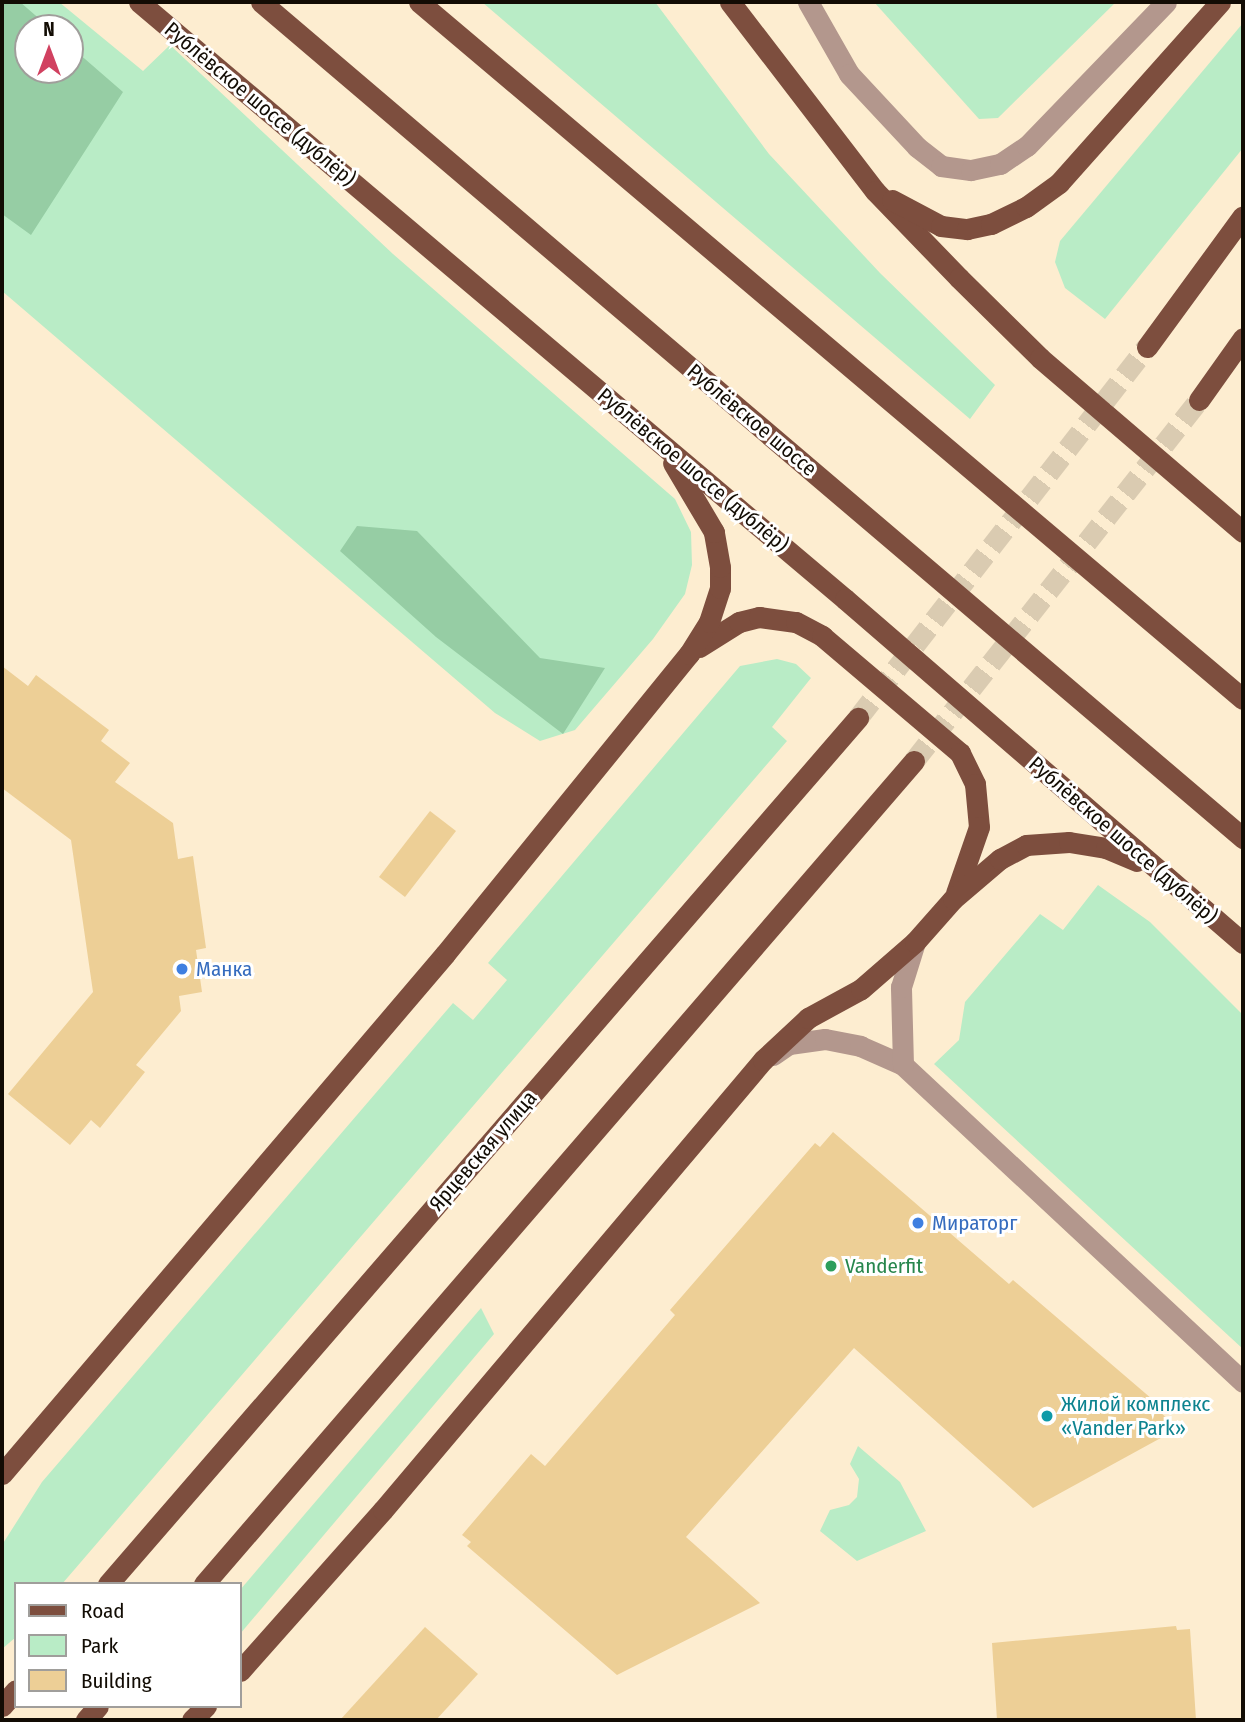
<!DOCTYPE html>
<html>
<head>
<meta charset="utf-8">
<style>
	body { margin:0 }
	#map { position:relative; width:1245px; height:1722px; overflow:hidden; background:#fdedd0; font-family:"Fira Sans Condensed",sans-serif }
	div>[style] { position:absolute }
	.green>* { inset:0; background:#b9ecc6 }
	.forest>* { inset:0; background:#96cda4 }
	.building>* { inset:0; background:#edcf96 }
	.major-tunnel>* { height:21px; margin-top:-10.5px; transform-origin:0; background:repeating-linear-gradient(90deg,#dacbb1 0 21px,transparent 0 31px) }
	.minor>* { height:21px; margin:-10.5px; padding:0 10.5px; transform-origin:10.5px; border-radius:10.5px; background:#b3978d }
	.major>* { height:21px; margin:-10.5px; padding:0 10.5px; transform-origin:10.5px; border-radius:10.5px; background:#7d4e3e }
	.dots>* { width:19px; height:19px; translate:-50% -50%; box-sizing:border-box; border:4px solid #fff; border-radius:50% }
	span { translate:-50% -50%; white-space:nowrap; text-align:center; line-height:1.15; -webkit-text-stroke:6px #fff; paint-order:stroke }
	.street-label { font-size:21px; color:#120c04 }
	.shop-label { font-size:21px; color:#366cbe }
	.left { translate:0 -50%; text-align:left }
	.leisure-label { font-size:21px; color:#27864d }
	.culture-label { font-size:21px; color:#0d838f }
	.frame { position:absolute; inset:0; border:4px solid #120c04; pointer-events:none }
	.legend { position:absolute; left:14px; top:1582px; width:228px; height:126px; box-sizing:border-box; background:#fff; border:2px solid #a09e9b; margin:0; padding:9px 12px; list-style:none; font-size:21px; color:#120c04 }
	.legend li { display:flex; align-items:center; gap:14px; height:35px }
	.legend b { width:35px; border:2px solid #a09e9b }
	.north { position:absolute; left:14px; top:14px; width:70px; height:70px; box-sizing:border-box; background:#fff; border:2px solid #a09e9b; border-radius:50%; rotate:0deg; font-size:19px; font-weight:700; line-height:28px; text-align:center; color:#120c04 }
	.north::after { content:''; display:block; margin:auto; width:24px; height:32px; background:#d14160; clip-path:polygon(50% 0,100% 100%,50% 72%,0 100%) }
</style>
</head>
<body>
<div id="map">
	<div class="green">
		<div style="clip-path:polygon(evenodd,2px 2px,59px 2px,143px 71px,170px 45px,393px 254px,675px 499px,691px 532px,692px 565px,685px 594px,653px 639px,575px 730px,540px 741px,495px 713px,2px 291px,2px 2px,28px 28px,70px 28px,70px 70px,28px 70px,28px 28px)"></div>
		<div style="clip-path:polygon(482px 2px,655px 2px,769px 154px,880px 273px,995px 385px,970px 419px)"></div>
		<div style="clip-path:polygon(874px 2px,1116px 2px,998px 118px,979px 119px)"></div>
		<div style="clip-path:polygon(1243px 23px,1243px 148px,1105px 319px,1065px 288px,1055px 262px,1060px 241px)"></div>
		<div style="clip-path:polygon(777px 659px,796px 664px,811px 678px,772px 727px,787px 741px,62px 1584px,16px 1584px,16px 1637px,2px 1649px,2px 1545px,42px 1482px,453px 1003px,473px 1020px,507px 980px,488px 963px,740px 666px)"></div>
		<div style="clip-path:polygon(1098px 885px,1150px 922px,1243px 1015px,1243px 1349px,934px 1064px,959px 1040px,965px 1002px,1040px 914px,1063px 930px)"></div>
		<div style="clip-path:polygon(481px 1308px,494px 1334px,240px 1634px,240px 1590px)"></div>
		<div style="clip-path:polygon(858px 1446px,900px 1482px,926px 1531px,857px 1561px,820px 1531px,830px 1510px,849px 1505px,857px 1497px,859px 1479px,850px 1464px)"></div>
	</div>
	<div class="forest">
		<div style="clip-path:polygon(2px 2px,20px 2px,50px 28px,28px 28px,28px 70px,70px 70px,70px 46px,123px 92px,31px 235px,2px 214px)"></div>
		<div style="clip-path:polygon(357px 526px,417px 531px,540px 658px,605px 668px,563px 734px,436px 637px,340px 551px)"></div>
	</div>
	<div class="building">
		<div style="clip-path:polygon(2px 666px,28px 686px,36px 675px,109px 730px,101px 741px,130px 763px,115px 782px,173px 823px,178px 859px,193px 856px,206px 948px,196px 950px,202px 992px,179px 996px,181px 1011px,136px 1065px,145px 1072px,100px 1128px,91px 1120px,70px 1145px,8px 1094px,93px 992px,71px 840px,2px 788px)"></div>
		<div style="clip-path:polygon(430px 811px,456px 831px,405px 897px,379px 877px)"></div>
		<div style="clip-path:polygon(833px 1132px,1009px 1284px,1013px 1280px,1152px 1399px,1149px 1403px,1179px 1428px,1033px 1508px,854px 1348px,686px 1537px,760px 1603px,617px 1675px,467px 1546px,471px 1542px,462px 1535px,531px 1454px,545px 1466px,675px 1315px,670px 1310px,815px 1143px,820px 1147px)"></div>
		<div style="clip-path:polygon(1176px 1626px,1177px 1630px,1190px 1629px,1196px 1720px,997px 1720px,992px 1643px)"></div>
		<div style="clip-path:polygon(425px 1627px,478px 1674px,436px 1720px,340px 1720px)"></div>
	</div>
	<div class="major-tunnel">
		<div style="left:858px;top:718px;width:470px;rotate:-52.1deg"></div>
		<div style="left:914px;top:761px;width:460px;rotate:-51.7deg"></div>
	</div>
	<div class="minor">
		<div style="left:808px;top:2px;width:83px;rotate:60.3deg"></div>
		<div style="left:849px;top:74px;width:100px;rotate:47deg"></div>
		<div style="left:917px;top:147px;width:31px;rotate:38deg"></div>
		<div style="left:941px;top:166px;width:30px;rotate:8deg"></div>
		<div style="left:971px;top:170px;width:30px;rotate:-12deg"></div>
		<div style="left:1000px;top:164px;width:32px;rotate:-34deg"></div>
		<div style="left:1027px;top:146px;width:200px;rotate:-46deg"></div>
		<div style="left:773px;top:1055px;width:19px;rotate:-35deg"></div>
		<div style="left:789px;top:1044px;width:36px;rotate:-8deg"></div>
		<div style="left:825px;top:1039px;width:36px;rotate:11deg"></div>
		<div style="left:860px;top:1046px;width:47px;rotate:23.8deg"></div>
		<div style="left:903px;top:1065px;width:465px;rotate:43deg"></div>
		<div style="left:903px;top:1065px;width:78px;rotate:-91.5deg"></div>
		<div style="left:901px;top:987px;width:47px;rotate:-72.7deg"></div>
	</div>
	<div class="major">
		<div style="left:139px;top:2px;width:925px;rotate:40.22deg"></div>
		<div style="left:845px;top:599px;width:526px;rotate:40.84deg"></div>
		<div style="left:261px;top:2px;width:1290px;rotate:40.41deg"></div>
		<div style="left:419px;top:2px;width:1079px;rotate:40.23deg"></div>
		<div style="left:730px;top:2px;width:238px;rotate:52.5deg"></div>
		<div style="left:875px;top:191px;width:121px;rotate:46deg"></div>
		<div style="left:959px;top:278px;width:114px;rotate:44.6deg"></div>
		<div style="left:1040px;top:358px;width:267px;rotate:40.6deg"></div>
		<div style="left:892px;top:200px;width:55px;rotate:28deg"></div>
		<div style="left:941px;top:226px;width:26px;rotate:7deg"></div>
		<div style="left:967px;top:229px;width:25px;rotate:-12deg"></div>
		<div style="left:991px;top:224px;width:39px;rotate:-26deg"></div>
		<div style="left:1026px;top:207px;width:41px;rotate:-36deg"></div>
		<div style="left:1059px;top:183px;width:242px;rotate:-48.3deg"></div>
		<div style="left:1147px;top:347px;width:162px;rotate:-53.8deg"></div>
		<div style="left:1199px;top:400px;width:76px;rotate:-54.6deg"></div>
		<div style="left:699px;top:647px;width:47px;rotate:-32deg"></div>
		<div style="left:739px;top:622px;width:21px;rotate:-14deg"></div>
		<div style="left:759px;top:617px;width:37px;rotate:8deg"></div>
		<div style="left:796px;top:622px;width:30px;rotate:28deg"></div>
		<div style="left:822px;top:636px;width:181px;rotate:40.3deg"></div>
		<div style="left:960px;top:753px;width:34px;rotate:64deg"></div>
		<div style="left:975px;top:784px;width:43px;rotate:84.7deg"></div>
		<div style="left:979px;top:827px;width:70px;rotate:109.2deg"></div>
		<div style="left:2px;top:1474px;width:683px;rotate:-49.57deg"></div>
		<div style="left:445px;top:954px;width:387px;rotate:-50.9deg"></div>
		<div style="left:689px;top:654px;width:38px;rotate:-58deg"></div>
		<div style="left:709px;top:622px;width:36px;rotate:-72deg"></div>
		<div style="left:720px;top:588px;width:21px;rotate:-90deg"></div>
		<div style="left:720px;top:567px;width:36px;rotate:-100deg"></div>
		<div style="left:714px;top:532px;width:80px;rotate:-120.7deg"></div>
		<div style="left:108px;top:1584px;width:1146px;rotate:-49.11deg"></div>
		<div style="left:204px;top:1584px;width:1087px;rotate:-49.22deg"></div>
		<div style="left:240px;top:1671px;width:215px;rotate:-48.4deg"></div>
		<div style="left:383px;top:1510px;width:589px;rotate:-49.82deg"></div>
		<div style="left:763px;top:1060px;width:62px;rotate:-43deg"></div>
		<div style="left:808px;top:1018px;width:60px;rotate:-28.7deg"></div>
		<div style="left:861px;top:989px;width:72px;rotate:-41deg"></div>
		<div style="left:915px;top:942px;width:57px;rotate:-48.5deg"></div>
		<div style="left:953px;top:899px;width:62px;rotate:-40.4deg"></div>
		<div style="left:1000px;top:859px;width:30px;rotate:-28deg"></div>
		<div style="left:1026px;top:845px;width:43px;rotate:-4deg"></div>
		<div style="left:1069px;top:842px;width:37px;rotate:9deg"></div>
		<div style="left:1106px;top:848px;width:33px;rotate:23deg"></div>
		<div style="left:2px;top:1706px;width:21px;rotate:-49deg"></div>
		<div style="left:86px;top:1720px;width:18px;rotate:-49deg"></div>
		<div style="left:192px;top:1720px;width:20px;rotate:-45deg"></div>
	</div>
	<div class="dots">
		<div style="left:182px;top:969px;background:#3f7fe0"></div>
		<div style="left:918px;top:1223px;background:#3f7fe0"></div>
		<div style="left:831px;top:1266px;background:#2e9e5b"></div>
		<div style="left:1047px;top:1416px;background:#0f9aa8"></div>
	</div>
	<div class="street-label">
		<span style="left:260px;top:104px;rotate:40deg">Рублёвское шоссе (дублёр)</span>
		<span style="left:752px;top:420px;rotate:40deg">Рублёвское шоссе</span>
		<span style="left:693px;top:470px;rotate:40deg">Рублёвское шоссе (дублёр)</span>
		<span style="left:1123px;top:840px;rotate:41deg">Рублёвское шоссе (дублёр)</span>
		<span style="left:483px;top:1151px;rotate:-49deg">Ярцевская улица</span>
	</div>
	<div class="shop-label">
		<span class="left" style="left:196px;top:969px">Манка</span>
		<span class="left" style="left:932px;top:1223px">Мираторг</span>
	</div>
	<div class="leisure-label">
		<span class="left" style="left:845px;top:1266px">Vanderfit</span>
	</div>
	<div class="culture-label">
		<span class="left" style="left:1061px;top:1416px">Жилой комплекс<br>«Vander Park»</span>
	</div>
	<div class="frame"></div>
	<ul class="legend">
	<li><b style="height:9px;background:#7d4e3e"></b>Road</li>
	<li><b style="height:19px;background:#b9ecc6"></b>Park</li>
	<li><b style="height:19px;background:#edcf96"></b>Building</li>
	</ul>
	<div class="north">N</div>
</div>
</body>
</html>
